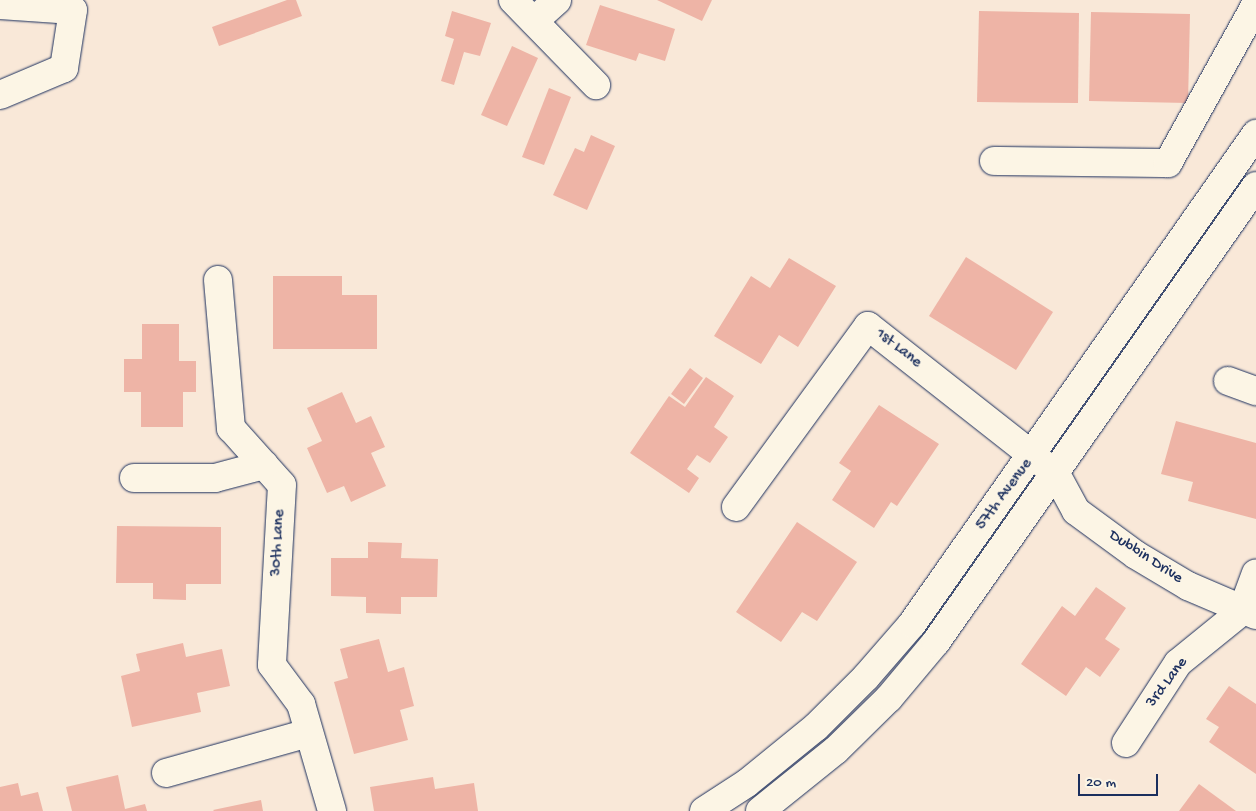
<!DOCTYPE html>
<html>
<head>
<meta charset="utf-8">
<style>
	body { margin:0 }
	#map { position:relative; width:1256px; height:811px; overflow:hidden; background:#f9e8d8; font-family:"Gochi Hand",sans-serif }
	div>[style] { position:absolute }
	.building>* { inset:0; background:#eeb4a6 }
	.roads { filter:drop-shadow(0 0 1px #1b2f5e) drop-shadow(0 0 1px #1b2f5e) }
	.minor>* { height:28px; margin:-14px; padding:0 14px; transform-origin:14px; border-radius:14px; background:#fcf5e5 }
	span { translate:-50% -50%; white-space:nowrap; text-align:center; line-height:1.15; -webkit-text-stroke:5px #fcf5e5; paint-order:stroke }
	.street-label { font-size:16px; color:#1b2f5e }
	.scale { position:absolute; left:1078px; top:774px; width:80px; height:22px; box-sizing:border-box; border:2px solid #1b2f5e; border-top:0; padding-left:6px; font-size:15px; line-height:18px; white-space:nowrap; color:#1b2f5e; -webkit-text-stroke:4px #fcf5e5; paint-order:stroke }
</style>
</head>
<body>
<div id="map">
	<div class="building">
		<div style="clip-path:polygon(287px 0,296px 0,302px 16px,219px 46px,212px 27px)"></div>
		<div style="clip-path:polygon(657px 0,712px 0,702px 21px)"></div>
		<div style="clip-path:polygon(600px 5px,675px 29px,665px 61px,639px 53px,636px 61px,586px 45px)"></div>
		<div style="clip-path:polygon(452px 11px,491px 23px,480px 56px,464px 52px,454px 85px,441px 81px,454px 39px,445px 36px)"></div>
		<div style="clip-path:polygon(979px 11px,1079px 13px,1078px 103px,977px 102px)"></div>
		<div style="clip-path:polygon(1091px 12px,1190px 14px,1188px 103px,1089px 101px)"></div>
		<div style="clip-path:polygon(512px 46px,538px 58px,507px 126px,481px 115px)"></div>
		<div style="clip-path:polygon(549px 88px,571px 97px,544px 165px,522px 157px)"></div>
		<div style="clip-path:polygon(591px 135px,615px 146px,587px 210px,553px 195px,575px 148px,584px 152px)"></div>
		<div style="clip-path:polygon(966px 257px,1053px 312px,1016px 370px,929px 316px)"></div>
		<div style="clip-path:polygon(789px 258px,836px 286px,798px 347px,779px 335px,761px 364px,714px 336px,751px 276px,770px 288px)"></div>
		<div style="clip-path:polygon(273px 276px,342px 276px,342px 295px,377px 295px,377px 349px,273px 349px)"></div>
		<div style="clip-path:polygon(142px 324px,179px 324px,179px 361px,196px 361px,196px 392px,183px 392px,183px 427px,141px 427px,141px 392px,124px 392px,124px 359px,142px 359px)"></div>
		<div style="clip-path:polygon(690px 368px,703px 378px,684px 404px,671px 394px)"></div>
		<div style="clip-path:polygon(706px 377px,734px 396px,714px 427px,728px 437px,710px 463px,697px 455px,687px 469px,699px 478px,689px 493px,630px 453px,669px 396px,685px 407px)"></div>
		<div style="clip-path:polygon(342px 392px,356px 423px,371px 416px,385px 447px,371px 453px,386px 486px,351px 502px,344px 486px,327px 493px,307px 448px,322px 441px,307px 408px)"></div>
		<div style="clip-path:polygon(879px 405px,939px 444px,897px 506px,891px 502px,874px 528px,832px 500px,851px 471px,839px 463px)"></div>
		<div style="clip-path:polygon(1176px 421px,1256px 443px,1256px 519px,1188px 501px,1193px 482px,1161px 474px)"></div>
		<div style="clip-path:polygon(797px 522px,857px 562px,817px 621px,802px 612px,781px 642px,736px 612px)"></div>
		<div style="clip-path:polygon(117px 526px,221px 527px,221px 584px,186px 584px,186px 600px,153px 599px,153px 583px,116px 583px)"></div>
		<div style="clip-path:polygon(368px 542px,402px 543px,401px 558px,438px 559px,437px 597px,401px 597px,401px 614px,366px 613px,366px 597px,331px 596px,331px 558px,368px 558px)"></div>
		<div style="clip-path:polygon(1096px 587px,1126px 608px,1105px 639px,1120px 649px,1100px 677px,1086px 667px,1066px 696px,1021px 664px,1062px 606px,1075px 616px)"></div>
		<div style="clip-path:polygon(379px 639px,388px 672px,404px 667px,414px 706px,400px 710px,408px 740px,354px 754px,334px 682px,348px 678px,340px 649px)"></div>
		<div style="clip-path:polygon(183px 643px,186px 657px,222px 649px,230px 686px,197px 693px,201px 712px,132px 727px,121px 676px,140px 671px,136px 654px)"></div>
		<div style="clip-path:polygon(1229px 686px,1256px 704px,1256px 774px,1209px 742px,1219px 727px,1206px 719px)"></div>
		<div style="clip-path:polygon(118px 775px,125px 809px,145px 804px,147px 811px,72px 811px,66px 787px)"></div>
		<div style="clip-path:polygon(433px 777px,435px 789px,474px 783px,478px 811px,374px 811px,370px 787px)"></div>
		<div style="clip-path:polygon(18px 783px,21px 796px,38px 792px,43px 811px,0 811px,0 787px)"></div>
		<div style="clip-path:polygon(1199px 784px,1236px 811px,1179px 811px)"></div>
		<div style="clip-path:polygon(261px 800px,263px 811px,214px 811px,213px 810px)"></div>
	</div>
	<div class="roads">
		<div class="minor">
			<div style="left:513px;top:0;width:119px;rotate:45.7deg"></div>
			<div style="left:0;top:5px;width:73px;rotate:3.9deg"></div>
			<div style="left:73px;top:10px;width:59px;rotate:98.8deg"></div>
			<div style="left:64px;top:68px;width:69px;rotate:157.1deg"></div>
			<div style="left:534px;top:21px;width:31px;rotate:-42deg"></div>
			<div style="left:994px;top:161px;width:174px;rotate:0.7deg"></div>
			<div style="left:1168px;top:163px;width:182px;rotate:-61deg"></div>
			<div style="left:218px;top:280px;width:149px;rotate:85deg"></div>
			<div style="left:231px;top:428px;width:76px;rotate:48.2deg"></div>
			<div style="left:282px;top:485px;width:180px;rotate:93.2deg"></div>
			<div style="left:272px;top:665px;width:49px;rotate:53.4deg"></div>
			<div style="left:301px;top:704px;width:111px;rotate:73.8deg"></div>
			<div style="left:1228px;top:381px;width:30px;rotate:20deg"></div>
			<div style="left:134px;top:478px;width:81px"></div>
			<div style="left:215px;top:478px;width:51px;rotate:-14.9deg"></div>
			<div style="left:736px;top:507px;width:224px;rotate:-53.9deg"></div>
			<div style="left:868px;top:326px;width:239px;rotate:38.2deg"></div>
			<div style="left:1056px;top:474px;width:42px;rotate:61.6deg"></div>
			<div style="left:1076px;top:511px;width:74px;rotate:36.3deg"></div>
			<div style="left:1136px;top:555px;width:61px;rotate:30.8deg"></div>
			<div style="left:1188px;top:586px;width:74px;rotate:23.1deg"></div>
			<div style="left:1126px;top:743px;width:95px;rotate:-57deg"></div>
			<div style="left:1178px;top:663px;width:82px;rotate:-39.1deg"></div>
			<div style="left:1242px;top:611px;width:40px;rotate:-69.8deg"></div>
			<div style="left:166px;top:773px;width:148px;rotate:-15.7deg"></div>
			<div style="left:704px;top:811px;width:51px;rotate:-33.1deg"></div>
			<div style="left:747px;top:783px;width:89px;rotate:-39.1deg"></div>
			<div style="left:816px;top:727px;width:71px;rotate:-45deg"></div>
			<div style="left:866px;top:677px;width:70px;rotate:-49deg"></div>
			<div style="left:912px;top:624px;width:599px;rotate:-54.93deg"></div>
			<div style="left:760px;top:811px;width:97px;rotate:-38.8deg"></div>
			<div style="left:836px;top:750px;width:74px;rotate:-44.5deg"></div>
			<div style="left:889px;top:698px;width:73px;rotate:-50deg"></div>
			<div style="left:936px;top:642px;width:557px;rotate:-54.94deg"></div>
		</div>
	</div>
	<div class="street-label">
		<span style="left:898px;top:349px;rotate:38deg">1st Lane</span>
		<span style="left:1005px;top:495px;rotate:-54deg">57th Avenue</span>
		<span style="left:279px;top:543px;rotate:-87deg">30th Lane</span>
		<span style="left:1145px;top:558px;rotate:33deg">Dubbin Drive</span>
		<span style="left:1168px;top:683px;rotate:-53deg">3rd Lane</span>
	</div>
	<div class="scale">20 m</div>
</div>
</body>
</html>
